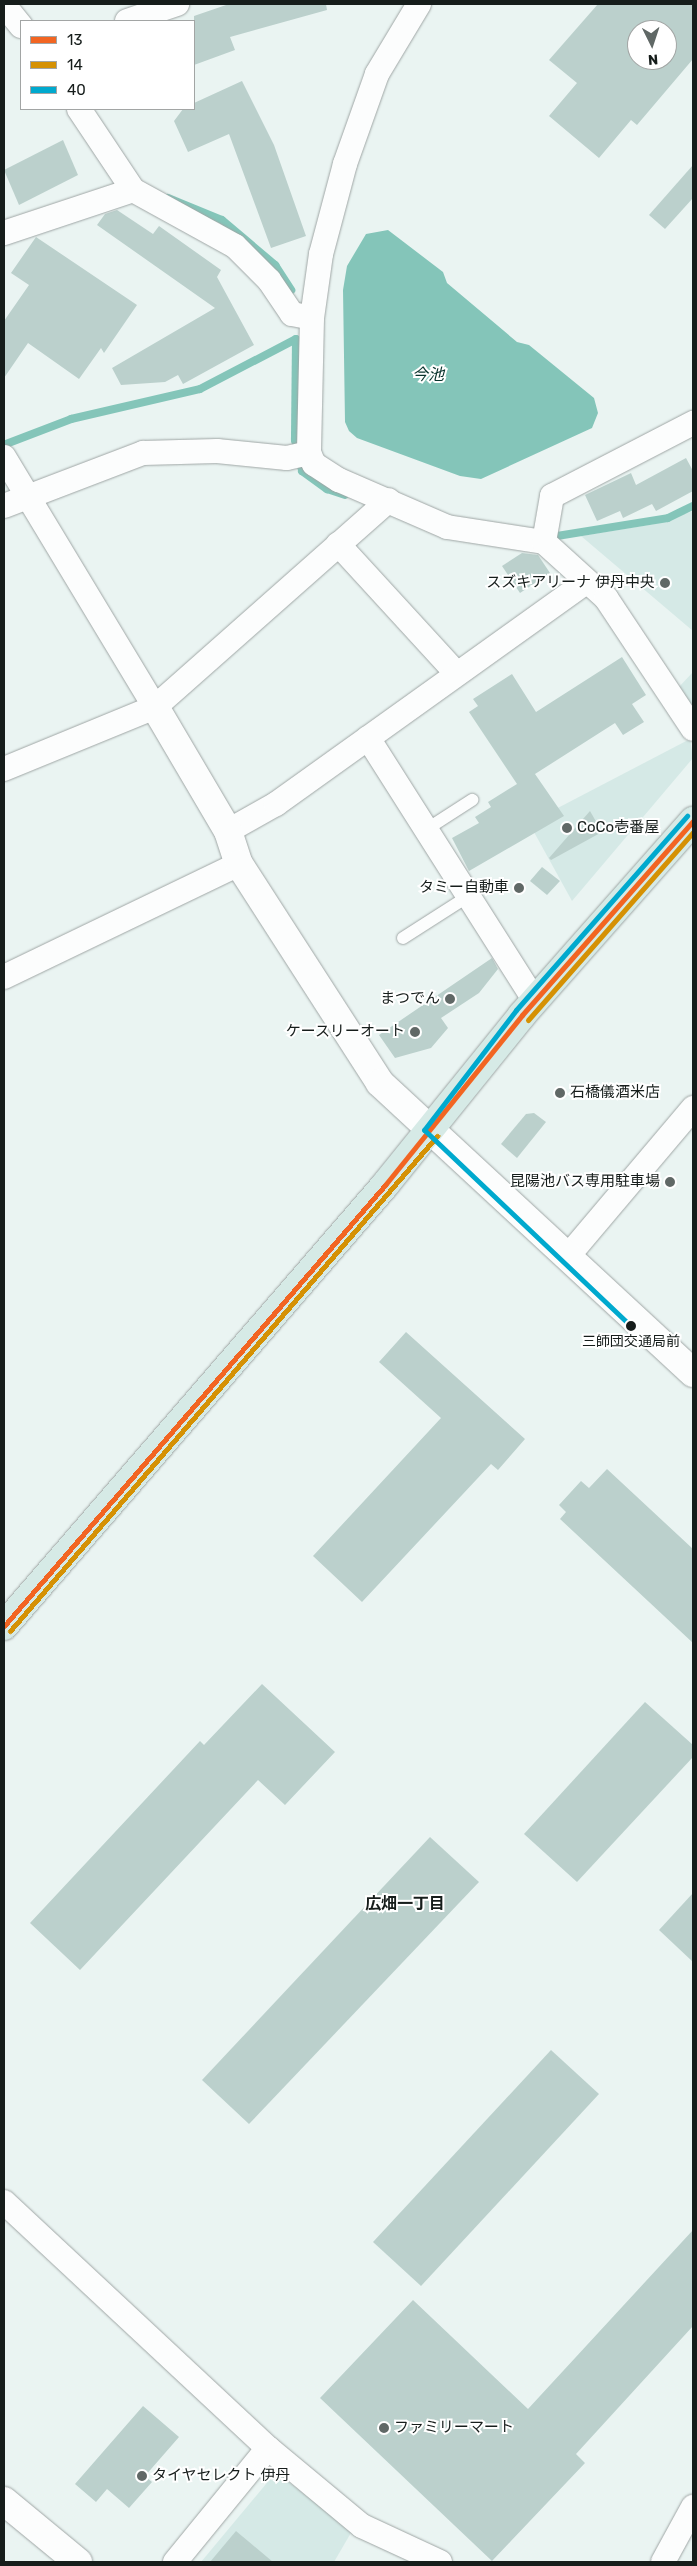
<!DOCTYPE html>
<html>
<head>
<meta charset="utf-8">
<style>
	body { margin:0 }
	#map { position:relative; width:697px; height:2566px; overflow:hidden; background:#eaf4f2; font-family:Rubik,"Noto Sans JP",sans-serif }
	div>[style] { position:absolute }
	.built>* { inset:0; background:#d5e9e6 }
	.water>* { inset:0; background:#84c5b9 }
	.stream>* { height:8px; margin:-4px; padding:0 4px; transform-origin:4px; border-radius:4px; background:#84c5b9 }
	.building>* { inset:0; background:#bbd0cc }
	.roads { filter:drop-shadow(0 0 1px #9fa6a5) drop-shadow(0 0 1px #9fa6a5) }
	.service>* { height:12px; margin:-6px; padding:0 6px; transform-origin:6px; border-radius:6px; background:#fcfdfd }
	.minor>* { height:24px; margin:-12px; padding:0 12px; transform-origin:12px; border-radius:12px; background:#fcfdfd }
	.tertiary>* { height:28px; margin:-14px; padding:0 14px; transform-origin:14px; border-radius:14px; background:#fcfdfd }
	.secondary>* { height:28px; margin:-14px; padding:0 14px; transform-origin:14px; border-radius:14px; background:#fcfdfd }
	.trunk>* { height:28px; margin:-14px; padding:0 14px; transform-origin:14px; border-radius:14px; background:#d6eae6 }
	.bus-1>* { height:5px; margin:-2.5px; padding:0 2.5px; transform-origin:2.5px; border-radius:2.5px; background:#f26522 }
	.bus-2>* { height:5px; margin:-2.5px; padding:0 2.5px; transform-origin:2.5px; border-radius:2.5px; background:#d59104 }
	.bus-3>* { height:5px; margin:-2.5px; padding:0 2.5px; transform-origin:2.5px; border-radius:2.5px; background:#00a9ce }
	.dots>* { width:14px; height:14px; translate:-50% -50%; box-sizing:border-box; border:2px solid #fff; border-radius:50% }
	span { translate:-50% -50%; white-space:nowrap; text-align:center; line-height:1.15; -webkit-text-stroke:4px #fff; paint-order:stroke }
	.bus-label { font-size:14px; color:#161d1b }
	.poi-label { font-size:15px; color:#161d1b }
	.right { translate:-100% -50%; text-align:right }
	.left { translate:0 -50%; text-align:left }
	.water-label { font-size:16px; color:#08332c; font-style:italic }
	.neighbourhood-label { font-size:16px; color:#161d1b; font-weight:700 }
	.frame { position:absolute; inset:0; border:5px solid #161d1b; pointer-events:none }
	.legend { position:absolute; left:20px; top:20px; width:175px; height:90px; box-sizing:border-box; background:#fff; border:1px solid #a2a5a4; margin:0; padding:6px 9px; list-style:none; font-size:15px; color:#161d1b }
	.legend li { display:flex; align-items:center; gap:10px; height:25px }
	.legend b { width:25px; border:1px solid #a2a5a4 }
	.north { position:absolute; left:627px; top:20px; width:50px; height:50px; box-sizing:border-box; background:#fff; border:1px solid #a2a5a4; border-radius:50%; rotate:176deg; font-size:14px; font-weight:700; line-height:20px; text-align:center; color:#161d1b }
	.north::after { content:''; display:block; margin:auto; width:18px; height:22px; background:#606866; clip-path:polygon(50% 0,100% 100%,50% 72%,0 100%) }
</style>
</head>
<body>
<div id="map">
	<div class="built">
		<div style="clip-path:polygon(693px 511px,693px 631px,581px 536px,655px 524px)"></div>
		<div style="clip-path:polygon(693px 672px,693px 711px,678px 688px)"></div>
		<div style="clip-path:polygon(690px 739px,693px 758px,572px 901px,529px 823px)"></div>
		<div style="clip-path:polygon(282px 2477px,352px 2531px,334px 2562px,201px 2562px,271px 2478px)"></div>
	</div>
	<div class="water">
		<div style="clip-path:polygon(388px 230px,443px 272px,447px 283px,517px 342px,529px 345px,594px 398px,598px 413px,592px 428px,481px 479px,460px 476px,357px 438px,349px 431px,345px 422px,343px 290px,347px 266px,366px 234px)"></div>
	</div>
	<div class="stream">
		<div style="left:168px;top:198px;width:58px;rotate:22.2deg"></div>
		<div style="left:222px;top:220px;width:70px;rotate:40.3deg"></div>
		<div style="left:275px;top:265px;width:30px;rotate:57deg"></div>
		<div style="left:6px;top:444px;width:70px;rotate:-21deg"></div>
		<div style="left:71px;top:419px;width:132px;rotate:-13.1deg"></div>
		<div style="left:200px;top:389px;width:108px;rotate:-27.5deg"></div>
		<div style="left:296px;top:339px;width:101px;rotate:90.6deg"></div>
		<div style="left:295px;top:440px;width:32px;rotate:77deg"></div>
		<div style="left:302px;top:471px;width:31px;rotate:36deg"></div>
		<div style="left:327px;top:489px;width:19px;rotate:18deg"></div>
		<div style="left:557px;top:536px;width:112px;rotate:-9.2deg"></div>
		<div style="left:668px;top:518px;width:28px;rotate:-26deg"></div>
	</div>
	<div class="building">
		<div style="clip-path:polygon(229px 4px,326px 4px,327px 10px,230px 37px,235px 50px,194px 65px,194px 16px)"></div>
		<div style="clip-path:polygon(evenodd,598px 4px,693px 4px,693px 59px,637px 125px,631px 120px,599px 158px,549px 116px,577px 83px,549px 60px,598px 4px,637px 30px,667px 30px,667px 60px,637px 60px,637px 30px)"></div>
		<div style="clip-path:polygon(242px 81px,274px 145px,306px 236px,271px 248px,229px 134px,188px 152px,174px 121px,183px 109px,194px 109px,194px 103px)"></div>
		<div style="clip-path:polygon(63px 140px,78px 175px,19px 205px,4px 170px)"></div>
		<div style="clip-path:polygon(693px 165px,693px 198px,665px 229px,649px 215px)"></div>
		<div style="clip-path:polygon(117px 210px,153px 234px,159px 226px,221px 270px,217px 277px,254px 345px,183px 384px,178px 375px,165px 382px,121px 385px,112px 368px,215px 308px,97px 225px,105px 214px)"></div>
		<div style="clip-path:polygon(36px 237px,137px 305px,104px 353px,101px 348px,79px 379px,28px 343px,4px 378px,4px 321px,29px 285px,11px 273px)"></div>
		<div style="clip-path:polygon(686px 458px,693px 471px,693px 491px,656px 511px,652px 504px,623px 518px,620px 511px,597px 521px,585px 495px,631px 473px,636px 485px)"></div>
		<div style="clip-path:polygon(522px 553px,538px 555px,550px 573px,520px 593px,502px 566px)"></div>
		<div style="clip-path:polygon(622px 657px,646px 695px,632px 704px,644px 722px,623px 735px,615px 723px,535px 774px,564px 816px,469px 871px,452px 838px,479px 823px,475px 817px,491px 807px,488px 802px,517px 784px,469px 712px,478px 706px,473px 699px,512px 674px,536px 712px)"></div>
		<div style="clip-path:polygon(590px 811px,602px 832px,551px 860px,549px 858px)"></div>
		<div style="clip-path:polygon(542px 867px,560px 881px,547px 895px,530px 881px)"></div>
		<div style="clip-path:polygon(492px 958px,498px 969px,479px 993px,441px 1018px,448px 1028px,431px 1048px,395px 1058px,379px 1035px)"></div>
		<div style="clip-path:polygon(534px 1113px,546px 1122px,517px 1158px,501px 1144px,526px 1114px)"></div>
		<div style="clip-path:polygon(406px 1332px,525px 1439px,498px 1470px,491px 1464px,362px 1602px,313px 1556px,441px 1418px,379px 1362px)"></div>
		<div style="clip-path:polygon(607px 1469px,693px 1549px,693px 1643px,560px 1519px,566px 1512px,559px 1505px,581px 1481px,589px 1488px)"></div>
		<div style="clip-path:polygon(262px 1684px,335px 1752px,285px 1805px,258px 1780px,80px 1970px,30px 1923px,200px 1741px,204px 1745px)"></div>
		<div style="clip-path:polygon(645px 1702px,693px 1745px,693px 1757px,577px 1882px,524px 1834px)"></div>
		<div style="clip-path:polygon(430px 1837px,479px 1882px,249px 2124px,202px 2080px)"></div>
		<div style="clip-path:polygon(693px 1893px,693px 1962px,659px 1930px)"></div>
		<div style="clip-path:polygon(551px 2050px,599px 2094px,421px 2286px,373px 2242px)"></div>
		<div style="clip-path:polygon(693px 2230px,693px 2326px,576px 2454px,585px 2463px,492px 2561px,320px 2398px,413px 2300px,528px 2409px)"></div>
		<div style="clip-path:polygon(143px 2406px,179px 2437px,145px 2476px,152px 2482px,129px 2508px,107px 2489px,96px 2502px,75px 2484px)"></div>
		<div style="clip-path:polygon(236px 2531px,273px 2562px,210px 2562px)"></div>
	</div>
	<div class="roads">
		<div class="service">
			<div style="left:427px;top:829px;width:54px;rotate:-32.8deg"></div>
			<div style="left:403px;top:938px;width:76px;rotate:-32.6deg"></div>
		</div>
		<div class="minor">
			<div style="left:419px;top:4px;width:82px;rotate:121deg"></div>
			<div style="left:377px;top:74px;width:96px;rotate:109.6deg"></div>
			<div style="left:345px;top:164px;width:93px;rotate:104.9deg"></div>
			<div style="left:321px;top:254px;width:65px;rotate:98deg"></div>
			<div style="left:312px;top:318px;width:135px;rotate:91.3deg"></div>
			<div style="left:309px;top:453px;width:12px;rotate:66deg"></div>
			<div style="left:314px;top:464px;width:30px;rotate:33deg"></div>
			<div style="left:339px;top:480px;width:118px;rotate:23.5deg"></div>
			<div style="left:447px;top:527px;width:98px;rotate:8.8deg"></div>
			<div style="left:544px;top:542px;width:84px;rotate:42.1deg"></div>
			<div style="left:606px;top:598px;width:157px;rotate:56.4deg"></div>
			<div style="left:4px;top:5px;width:27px;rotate:51deg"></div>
			<div style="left:127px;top:21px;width:53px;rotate:-18.8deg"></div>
			<div style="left:79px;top:109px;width:97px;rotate:56.3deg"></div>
			<div style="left:4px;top:233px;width:136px;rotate:-18.4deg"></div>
			<div style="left:133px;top:190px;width:116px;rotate:28.8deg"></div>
			<div style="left:235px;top:246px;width:48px;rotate:45deg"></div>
			<div style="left:269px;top:280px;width:41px;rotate:55.9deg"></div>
			<div style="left:292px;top:314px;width:20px;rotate:11deg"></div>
			<div style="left:4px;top:457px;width:292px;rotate:58.9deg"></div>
			<div style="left:4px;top:506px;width:149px;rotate:-20.9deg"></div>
			<div style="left:143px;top:453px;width:74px;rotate:-1.5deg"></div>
			<div style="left:217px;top:451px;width:70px;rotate:5.7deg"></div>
			<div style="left:287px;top:458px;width:23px;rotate:-13deg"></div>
			<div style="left:544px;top:542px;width:47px;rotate:-80.1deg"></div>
			<div style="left:552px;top:496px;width:159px;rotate:-27.4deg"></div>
			<div style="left:338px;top:544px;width:176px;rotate:47.5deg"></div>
			<div style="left:368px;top:738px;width:312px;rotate:57.6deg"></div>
			<div style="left:4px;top:769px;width:163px;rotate:-22.3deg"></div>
			<div style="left:155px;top:707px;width:312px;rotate:-41.5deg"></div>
			<div style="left:228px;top:831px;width:55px;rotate:-29.4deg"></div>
			<div style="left:276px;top:804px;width:380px;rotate:-35.6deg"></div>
			<div style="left:4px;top:977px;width:261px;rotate:-25.7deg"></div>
			<div style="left:568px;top:1256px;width:194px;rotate:-49.8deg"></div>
			<div style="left:4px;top:2202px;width:361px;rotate:43deg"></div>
			<div style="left:268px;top:2448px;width:122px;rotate:39.7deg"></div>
			<div style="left:362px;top:2526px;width:86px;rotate:24.8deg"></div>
			<div style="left:175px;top:2562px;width:147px;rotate:-50.8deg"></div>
			<div style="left:663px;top:2562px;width:63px;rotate:-61.4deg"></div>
		</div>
		<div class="tertiary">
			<div style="left:155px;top:707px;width:144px;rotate:59.5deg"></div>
			<div style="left:228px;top:831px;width:35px;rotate:72deg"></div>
			<div style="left:239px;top:864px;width:260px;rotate:57.2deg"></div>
			<div style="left:380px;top:1083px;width:427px;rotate:42.8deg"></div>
		</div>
		<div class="secondary">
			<div style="left:4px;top:2501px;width:96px;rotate:39.5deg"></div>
		</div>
		<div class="trunk">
			<div style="left:4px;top:1626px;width:583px;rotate:-49.17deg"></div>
			<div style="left:385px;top:1185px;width:218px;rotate:-51.1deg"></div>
			<div style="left:522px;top:1015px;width:259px;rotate:-48.6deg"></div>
		</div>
	</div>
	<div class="bus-1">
		<div style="left:4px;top:1626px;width:583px;rotate:-49.17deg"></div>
		<div style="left:385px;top:1185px;width:218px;rotate:-51.1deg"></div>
		<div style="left:522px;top:1015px;width:259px;rotate:-48.6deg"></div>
	</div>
	<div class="bus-2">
		<div style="left:528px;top:1020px;width:250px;rotate:-48.7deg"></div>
		<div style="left:10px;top:1631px;width:654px;rotate:-49.22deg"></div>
	</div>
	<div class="bus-3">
		<div style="left:633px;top:1328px;width:288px;rotate:-136.5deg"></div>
		<div style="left:424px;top:1130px;width:151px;rotate:-52.5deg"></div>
		<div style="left:516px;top:1010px;width:259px;rotate:-48.6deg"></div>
	</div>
	<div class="dots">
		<div style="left:665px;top:583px;background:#606866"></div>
		<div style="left:567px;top:828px;background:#606866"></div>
		<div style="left:519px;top:888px;background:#606866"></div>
		<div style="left:450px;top:999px;background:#606866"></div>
		<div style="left:415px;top:1032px;background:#606866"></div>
		<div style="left:560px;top:1093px;background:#606866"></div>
		<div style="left:670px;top:1182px;background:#606866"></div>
		<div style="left:631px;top:1326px;background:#161d1b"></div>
		<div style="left:384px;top:2428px;background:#606866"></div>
		<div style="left:142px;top:2476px;background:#606866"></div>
	</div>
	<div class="bus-label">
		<span style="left:631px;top:1342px">三師団交通局前</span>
	</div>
	<div class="poi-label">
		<span class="right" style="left:655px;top:583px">スズキアリーナ 伊丹中央</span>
		<span class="left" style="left:577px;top:828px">CoCo壱番屋</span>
		<span class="right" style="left:509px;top:888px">タミー自動車</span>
		<span class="right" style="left:440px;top:999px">まつでん</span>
		<span class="right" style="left:405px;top:1032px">ケースリーオート</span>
		<span class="left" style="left:570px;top:1093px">石橋儀酒米店</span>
		<span class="right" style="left:660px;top:1182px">昆陽池バス専用駐車場</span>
		<span class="left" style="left:394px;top:2428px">ファミリーマート</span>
		<span class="left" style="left:152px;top:2476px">タイヤセレクト 伊丹</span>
	</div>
	<div class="water-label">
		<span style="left:428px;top:375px">今池</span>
	</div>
	<div class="neighbourhood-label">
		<span style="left:405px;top:1904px">広畑一丁目</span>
	</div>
	<div class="frame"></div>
	<ul class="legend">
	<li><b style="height:6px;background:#f26522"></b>13</li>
	<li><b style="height:6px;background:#d59104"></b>14</li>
	<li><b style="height:6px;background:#00a9ce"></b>40</li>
	</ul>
	<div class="north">N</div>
</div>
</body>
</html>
